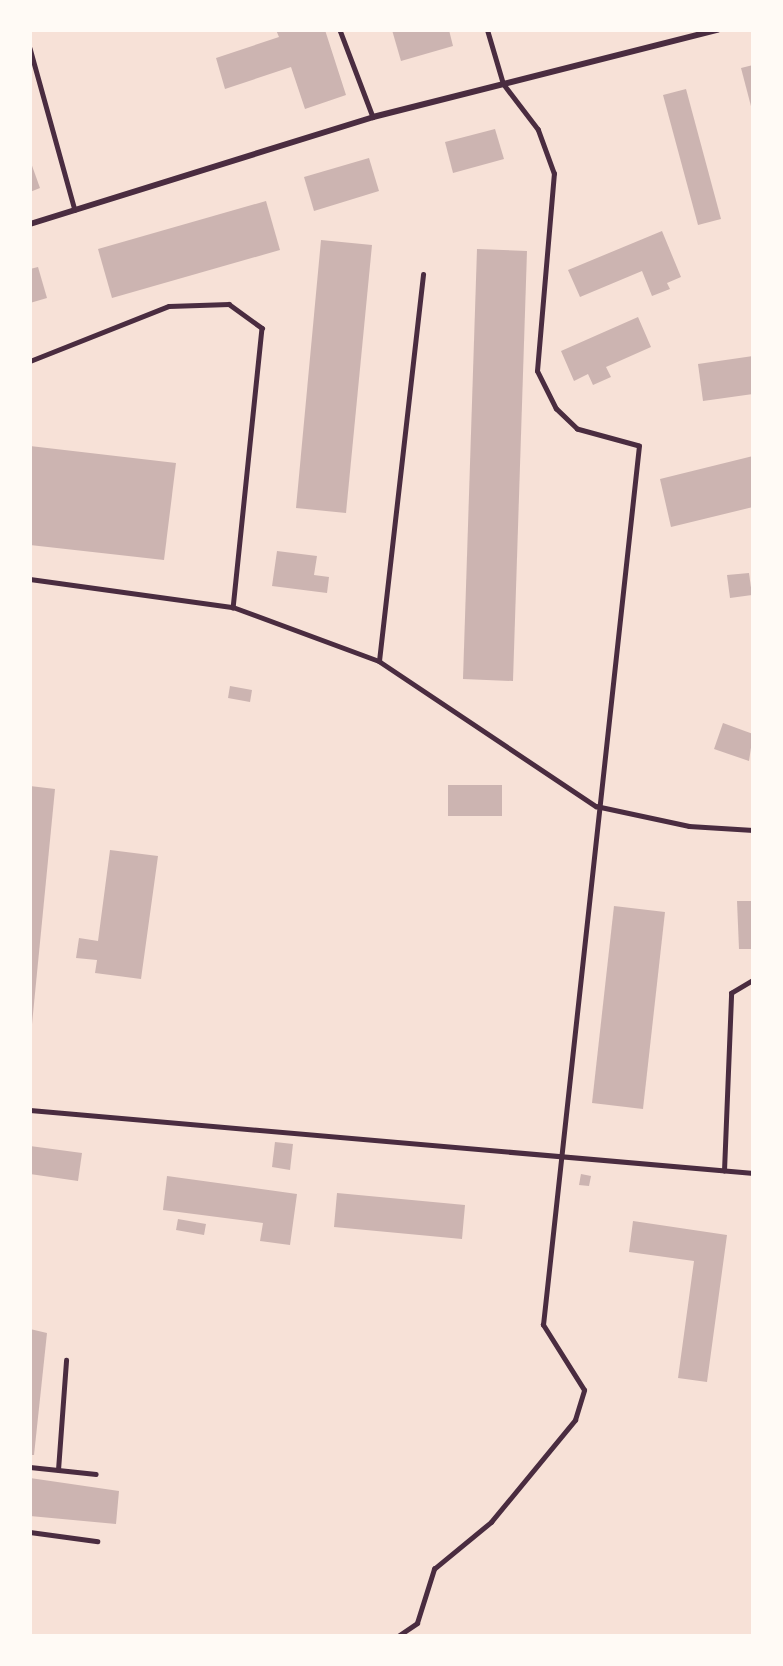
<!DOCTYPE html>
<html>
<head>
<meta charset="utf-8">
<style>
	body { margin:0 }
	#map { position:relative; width:783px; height:1666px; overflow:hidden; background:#f7e1d7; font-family:"Fira Sans",sans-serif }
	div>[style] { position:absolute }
	.building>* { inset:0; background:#ccb4b1 }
	.service>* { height:4.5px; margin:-2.25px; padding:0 2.25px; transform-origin:2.25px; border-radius:2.25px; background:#4a2c40 }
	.minor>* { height:6px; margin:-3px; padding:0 3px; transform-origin:3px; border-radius:3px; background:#4a2c40 }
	span { translate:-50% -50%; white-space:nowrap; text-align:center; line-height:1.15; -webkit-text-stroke:6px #fffaf5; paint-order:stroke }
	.frame { position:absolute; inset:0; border:32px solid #fffaf5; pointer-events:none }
</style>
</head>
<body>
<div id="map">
	<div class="building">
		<div style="clip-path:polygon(276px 30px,325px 30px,346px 95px,305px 109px,291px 67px,225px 89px,216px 58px,279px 37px)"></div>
		<div style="clip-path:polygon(392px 30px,449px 30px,453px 46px,401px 61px)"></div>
		<div style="clip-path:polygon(753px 65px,753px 109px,752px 110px,741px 68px)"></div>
		<div style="clip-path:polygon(686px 89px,721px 219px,698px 225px,663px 95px)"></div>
		<div style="clip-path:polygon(495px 129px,504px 159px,453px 173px,445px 142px)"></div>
		<div style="clip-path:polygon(369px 158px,379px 191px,314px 211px,304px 177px)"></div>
		<div style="clip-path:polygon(30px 160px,40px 188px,30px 192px)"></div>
		<div style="clip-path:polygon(266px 201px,280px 250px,112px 298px,98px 249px)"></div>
		<div style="clip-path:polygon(662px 231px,681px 277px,667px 283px,670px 289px,652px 296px,642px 271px,580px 297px,568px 270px)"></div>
		<div style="clip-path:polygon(321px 240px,372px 245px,346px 513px,296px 508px)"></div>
		<div style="clip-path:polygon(477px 249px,527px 251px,513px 681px,463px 679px)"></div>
		<div style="clip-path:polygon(38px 267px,47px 298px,30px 303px,30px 269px)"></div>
		<div style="clip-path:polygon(638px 317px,651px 347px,606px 367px,611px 377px,593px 385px,588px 374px,574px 381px,561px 351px)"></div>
		<div style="clip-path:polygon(753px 356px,753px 394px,703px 401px,698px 364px)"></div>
		<div style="clip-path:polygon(30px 446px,176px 463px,164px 560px,30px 545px)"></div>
		<div style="clip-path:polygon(753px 456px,753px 507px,671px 527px,660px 479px)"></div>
		<div style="clip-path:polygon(277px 551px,317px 556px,314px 575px,329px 577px,327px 593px,272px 586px)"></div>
		<div style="clip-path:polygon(749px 573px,752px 595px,730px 598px,727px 575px)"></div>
		<div style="clip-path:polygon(230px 686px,252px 690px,250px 702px,228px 698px)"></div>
		<div style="clip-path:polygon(723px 723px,753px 734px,749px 761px,714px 749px)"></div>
		<div style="clip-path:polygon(448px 785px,502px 785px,502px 816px,448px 816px)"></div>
		<div style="clip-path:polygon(30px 786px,55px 789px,32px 1024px,30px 1024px)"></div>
		<div style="clip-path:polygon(110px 850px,158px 856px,141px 979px,95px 973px,97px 960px,76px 958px,79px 938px,98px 941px)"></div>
		<div style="clip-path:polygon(737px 901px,753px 901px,753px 949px,739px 949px)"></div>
		<div style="clip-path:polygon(614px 906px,665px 912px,643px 1109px,592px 1103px)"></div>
		<div style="clip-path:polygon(275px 1142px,293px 1144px,290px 1170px,272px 1167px)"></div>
		<div style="clip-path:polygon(30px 1146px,82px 1153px,78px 1181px,30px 1174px)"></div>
		<div style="clip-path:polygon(581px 1174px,591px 1176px,589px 1186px,579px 1185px)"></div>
		<div style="clip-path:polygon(167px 1176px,297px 1194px,290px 1245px,260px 1241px,263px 1223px,163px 1210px)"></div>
		<div style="clip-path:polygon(337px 1193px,465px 1205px,462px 1239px,334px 1227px)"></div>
		<div style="clip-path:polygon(178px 1219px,206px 1224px,204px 1235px,176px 1230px)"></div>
		<div style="clip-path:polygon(633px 1221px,727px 1235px,707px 1382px,678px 1378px,694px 1261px,629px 1252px)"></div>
		<div style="clip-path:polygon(30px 1329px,47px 1333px,34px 1455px,30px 1455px)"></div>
		<div style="clip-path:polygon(30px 1478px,119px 1491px,116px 1524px,30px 1516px)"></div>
	</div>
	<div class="service">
		<div style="left:340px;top:30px;width:93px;rotate:69.2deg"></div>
		<div style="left:30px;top:48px;width:168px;rotate:74.5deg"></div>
		<div style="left:30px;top:361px;width:149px;rotate:-21.6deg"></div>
		<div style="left:169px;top:306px;width:60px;rotate:-1.9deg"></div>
		<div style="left:229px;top:304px;width:41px;rotate:36deg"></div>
		<div style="left:262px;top:328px;width:281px;rotate:95.9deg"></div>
		<div style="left:30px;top:579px;width:205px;rotate:7.9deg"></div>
		<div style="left:233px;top:607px;width:156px;rotate:20.3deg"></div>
		<div style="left:379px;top:661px;width:261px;rotate:33.8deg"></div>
		<div style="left:596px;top:806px;width:95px;rotate:12.1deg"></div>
		<div style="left:689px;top:826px;width:64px;rotate:3.6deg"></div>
		<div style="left:379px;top:661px;width:389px;rotate:-83.5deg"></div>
		<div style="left:30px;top:1110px;width:726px;rotate:4.98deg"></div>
		<div style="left:724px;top:1171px;width:178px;rotate:-87.7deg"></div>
		<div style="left:731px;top:993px;width:26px;rotate:-31deg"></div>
		<div style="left:30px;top:1467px;width:66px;rotate:6.1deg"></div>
		<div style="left:58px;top:1470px;width:110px;rotate:-85.8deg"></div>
		<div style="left:30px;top:1532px;width:68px;rotate:7.7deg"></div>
		<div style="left:398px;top:1636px;width:23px;rotate:-34deg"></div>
		<div style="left:417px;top:1623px;width:57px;rotate:-72.5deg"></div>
		<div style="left:434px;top:1569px;width:74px;rotate:-39.5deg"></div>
		<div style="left:491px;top:1522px;width:132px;rotate:-50.5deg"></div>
		<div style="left:575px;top:1420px;width:31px;rotate:-73deg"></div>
		<div style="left:584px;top:1390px;width:77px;rotate:-122.2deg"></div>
		<div style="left:543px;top:1325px;width:884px;rotate:-83.77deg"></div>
		<div style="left:639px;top:446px;width:64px;rotate:-164.7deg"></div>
		<div style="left:577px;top:429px;width:29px;rotate:-136deg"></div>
		<div style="left:556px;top:409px;width:42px;rotate:-116.6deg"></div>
		<div style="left:537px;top:371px;width:198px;rotate:-85.1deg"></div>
		<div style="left:554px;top:174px;width:47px;rotate:-110deg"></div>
		<div style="left:538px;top:130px;width:58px;rotate:-127.3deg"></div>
		<div style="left:503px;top:84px;width:56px;rotate:-106.5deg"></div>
	</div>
	<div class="minor">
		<div style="left:30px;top:224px;width:359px;rotate:-17.3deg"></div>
		<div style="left:373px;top:117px;width:356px;rotate:-14.2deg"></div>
	</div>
	<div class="frame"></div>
</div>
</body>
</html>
